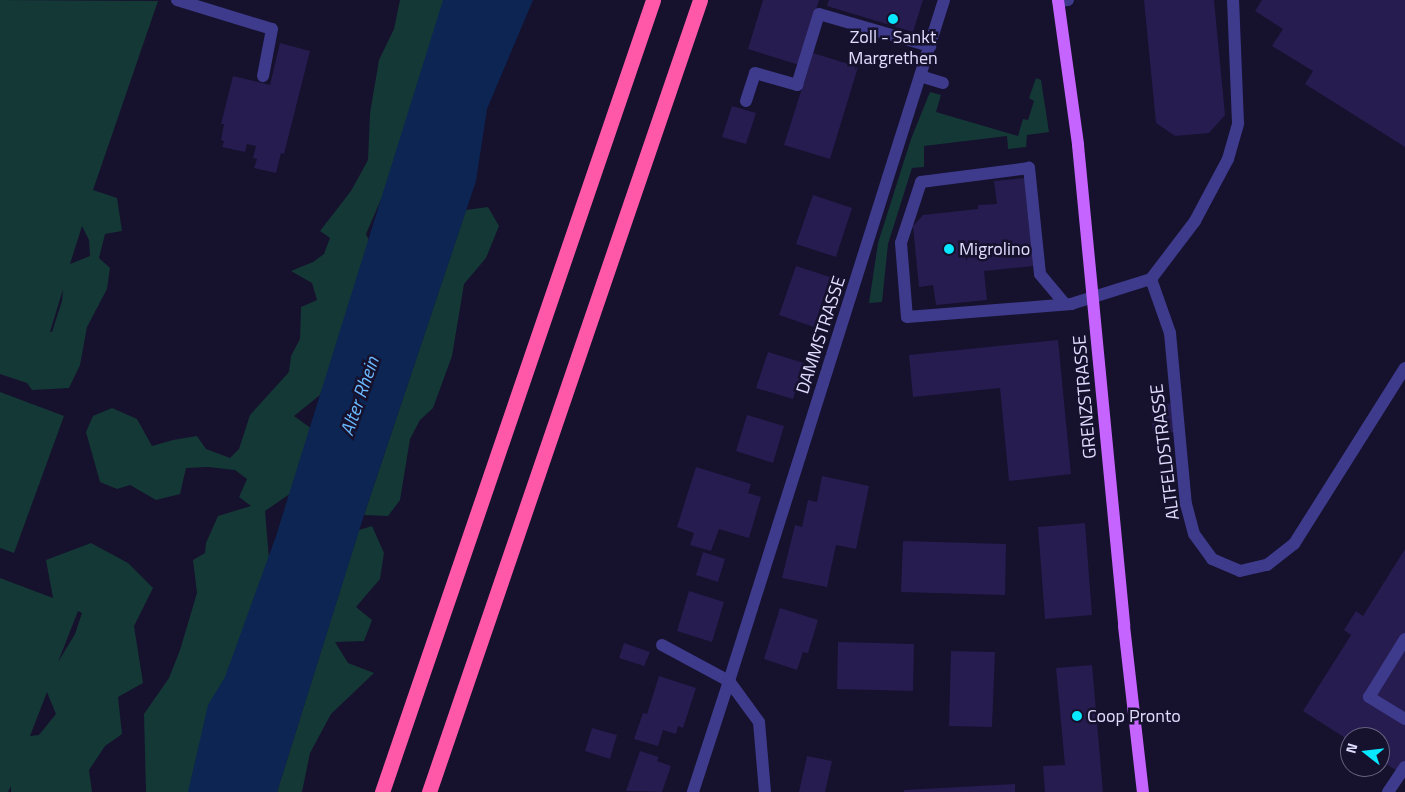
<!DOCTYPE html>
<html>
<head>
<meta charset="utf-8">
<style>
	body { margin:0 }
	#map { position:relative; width:1405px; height:792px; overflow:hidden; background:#16112d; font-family:"Titillium Web",sans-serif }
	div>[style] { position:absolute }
	.green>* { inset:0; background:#143836 }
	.water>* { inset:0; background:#0c2552 }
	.building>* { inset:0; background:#271c4f }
	.service>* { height:12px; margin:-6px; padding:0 6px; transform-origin:6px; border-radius:6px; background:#3e3b8d }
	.minor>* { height:12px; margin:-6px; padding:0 6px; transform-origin:6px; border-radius:6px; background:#3e3b8d }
	.primary>* { height:12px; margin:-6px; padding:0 6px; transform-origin:6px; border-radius:6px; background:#c664ff }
	.motorway>* { height:15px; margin:-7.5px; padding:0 7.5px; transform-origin:7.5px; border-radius:7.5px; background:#ff58a8 }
	.dots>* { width:14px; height:14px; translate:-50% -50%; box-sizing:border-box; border:2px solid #16112d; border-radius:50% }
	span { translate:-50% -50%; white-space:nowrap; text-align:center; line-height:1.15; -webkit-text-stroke:5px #16112d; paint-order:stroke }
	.poi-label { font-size:18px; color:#e1ddff }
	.left { translate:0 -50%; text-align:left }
	.street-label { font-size:18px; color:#e1ddff }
	.water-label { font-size:19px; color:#6bbaff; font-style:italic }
	.north { position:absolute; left:1340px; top:727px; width:50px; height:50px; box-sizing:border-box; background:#16112d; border:1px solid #676381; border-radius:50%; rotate:286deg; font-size:14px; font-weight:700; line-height:20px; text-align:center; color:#e1ddff }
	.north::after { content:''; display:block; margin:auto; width:18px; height:22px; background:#09e6ff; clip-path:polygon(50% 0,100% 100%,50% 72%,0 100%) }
</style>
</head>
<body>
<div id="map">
	<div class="green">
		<div style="clip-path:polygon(evenodd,0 0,158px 1px,93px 190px,117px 198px,122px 231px,105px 234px,99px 258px,110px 268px,107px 289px,87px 327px,80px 365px,69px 388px,32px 390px,27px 383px,0 374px,0 0,82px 226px,89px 240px,90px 256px,70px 264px,82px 226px,0 0,63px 289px,62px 301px,52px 332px,50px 332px,63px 289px)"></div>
		<div style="clip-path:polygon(400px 0,453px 0,382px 197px,366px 234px,375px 254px,336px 382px,294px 416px,312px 429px,294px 491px,265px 511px,270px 571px,192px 792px,146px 792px,144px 714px,169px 678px,180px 650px,197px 593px,193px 560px,205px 553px,206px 543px,218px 516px,251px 506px,239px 497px,247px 479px,235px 470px,208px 467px,186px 468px,180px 494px,156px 500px,130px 485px,117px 489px,100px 482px,86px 432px,93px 416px,112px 408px,137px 419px,152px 446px,173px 440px,197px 436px,206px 449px,230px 458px,239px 449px,250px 415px,289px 372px,291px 356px,300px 339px,301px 307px,317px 300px,312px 283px,291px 271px,313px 262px,324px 254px,330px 238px,320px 231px,351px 191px,368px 160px,370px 113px,379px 60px,394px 29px)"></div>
		<div style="clip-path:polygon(1036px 78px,1041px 80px,1049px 132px,1027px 135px,1026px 147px,1008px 149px,1007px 136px,924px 146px,924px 167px,912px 168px,888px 244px,882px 302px,869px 303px,878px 243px,911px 139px,930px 92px,941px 95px,936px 112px,1018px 136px,1023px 119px,1028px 120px,1034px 101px,1029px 98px)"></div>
		<div style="clip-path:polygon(488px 207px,499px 226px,486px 258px,464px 284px,452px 356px,433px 408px,420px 420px,410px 439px,400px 500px,388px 516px,364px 515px,466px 210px)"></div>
		<div style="clip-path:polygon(0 392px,64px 416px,14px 553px,0 548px)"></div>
		<div style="clip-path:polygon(372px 526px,384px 553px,380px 579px,356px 607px,372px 620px,364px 641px,335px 642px,348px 663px,374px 673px,331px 714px,310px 753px,302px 792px,277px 792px,359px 530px)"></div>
		<div style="clip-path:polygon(evenodd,91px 543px,128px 563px,153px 588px,134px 626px,143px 683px,118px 697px,122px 734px,105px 746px,89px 770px,92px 792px,11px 792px,11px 786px,8px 792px,0 792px,0 578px,53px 598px,46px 560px,91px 543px,78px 611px,82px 613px,75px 634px,58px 662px,78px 611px,91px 543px,47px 692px,56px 714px,39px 735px,30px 736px,47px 692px)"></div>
	</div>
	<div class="water">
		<div style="clip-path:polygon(443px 0,533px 0,487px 109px,476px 181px,364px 515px,277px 792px,188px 792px,208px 705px,225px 677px,276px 536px)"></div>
	</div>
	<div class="building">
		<div style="clip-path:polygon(763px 0,819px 0,799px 65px,748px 49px)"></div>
		<div style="clip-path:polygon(829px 0,923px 0,913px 32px,827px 6px)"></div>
		<div style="clip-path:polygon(1144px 0,1214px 0,1225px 115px,1209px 133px,1175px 136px,1156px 123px)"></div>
		<div style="clip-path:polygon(1262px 0,1405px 0,1405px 147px,1305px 84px,1313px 71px,1272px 46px,1283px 29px,1255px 11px)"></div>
		<div style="clip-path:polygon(280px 43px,310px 51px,284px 154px,281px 153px,276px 173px,254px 168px,257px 159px,253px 158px,256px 146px,247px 144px,245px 152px,222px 147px,224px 141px,221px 140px,224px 124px,221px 124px,233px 76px,270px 85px)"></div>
		<div style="clip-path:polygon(813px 53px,858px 67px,830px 159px,784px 145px)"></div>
		<div style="clip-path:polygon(732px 106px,756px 113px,746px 144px,722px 137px)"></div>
		<div style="clip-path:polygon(1035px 177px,1044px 265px,984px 271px,987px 300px,936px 305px,933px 285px,919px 287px,913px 226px,923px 215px,978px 209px,978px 205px,997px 204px,994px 181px)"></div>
		<div style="clip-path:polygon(813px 195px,852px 208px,836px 257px,796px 244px)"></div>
		<div style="clip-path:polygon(796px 266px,830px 277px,814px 327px,779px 315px)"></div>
		<div style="clip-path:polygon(1058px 340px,1071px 474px,1009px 481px,1000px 388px,913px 397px,909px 355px)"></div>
		<div style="clip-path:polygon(768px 352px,804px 363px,793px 399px,756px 388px)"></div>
		<div style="clip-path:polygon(1175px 403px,1177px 432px,1153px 434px,1151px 405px)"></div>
		<div style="clip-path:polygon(747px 415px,784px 426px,773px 463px,736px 451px)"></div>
		<div style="clip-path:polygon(696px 467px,751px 484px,748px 493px,761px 497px,749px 538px,719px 529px,711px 551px,690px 545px,694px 533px,677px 527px)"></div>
		<div style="clip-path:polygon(822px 476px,869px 486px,856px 549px,836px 545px,827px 587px,782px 578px,795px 525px,802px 527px,808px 500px,817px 502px)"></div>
		<div style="clip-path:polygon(1085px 523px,1092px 615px,1045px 619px,1038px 527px)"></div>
		<div style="clip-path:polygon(903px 541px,1006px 544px,1005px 595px,901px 592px)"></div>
		<div style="clip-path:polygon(1405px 549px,1405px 776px,1380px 760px,1380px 737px,1350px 737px,1350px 741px,1303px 711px,1351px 635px,1344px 630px,1356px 611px,1363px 616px)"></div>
		<div style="clip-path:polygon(703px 552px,725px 559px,718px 582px,696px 575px)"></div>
		<div style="clip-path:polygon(689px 591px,724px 602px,712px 642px,677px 631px)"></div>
		<div style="clip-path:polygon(780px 608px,818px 620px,808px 653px,803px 652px,797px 670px,764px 659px)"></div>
		<div style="clip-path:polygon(838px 642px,914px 644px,913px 691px,837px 689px)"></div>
		<div style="clip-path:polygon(624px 643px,650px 652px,644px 666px,619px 658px)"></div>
		<div style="clip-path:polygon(951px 651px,995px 652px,992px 727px,949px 726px)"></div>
		<div style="clip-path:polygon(1092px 665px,1103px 792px,1045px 792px,1043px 766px,1065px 765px,1056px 668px)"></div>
		<div style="clip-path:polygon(659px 676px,696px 688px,683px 728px,678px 726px,676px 734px,663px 730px,658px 746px,634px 739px,643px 713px,647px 714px)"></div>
		<div style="clip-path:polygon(592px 728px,617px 735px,610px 759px,585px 751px)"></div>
		<div style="clip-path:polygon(640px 751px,659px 757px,657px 761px,671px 766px,662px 792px,626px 791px)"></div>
		<div style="clip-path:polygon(807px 756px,832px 761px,825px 792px,799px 792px)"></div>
		<div style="clip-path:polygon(1015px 784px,1015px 792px,904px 792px,904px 790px)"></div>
	</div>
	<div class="service">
		<div style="left:177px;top:0;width:99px;rotate:17deg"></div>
		<div style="left:272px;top:29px;width:48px;rotate:100.8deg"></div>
		<div style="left:1058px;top:1px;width:10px;rotate:-6deg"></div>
		<div style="left:920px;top:76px;width:24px;rotate:17deg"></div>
		<div style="left:746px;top:101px;width:29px;rotate:-72deg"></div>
		<div style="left:755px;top:73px;width:44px;rotate:15.9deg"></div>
		<div style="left:797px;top:85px;width:74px;rotate:-72.8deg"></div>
		<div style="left:819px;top:14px;width:116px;rotate:16.1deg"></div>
		<div style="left:1151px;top:279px;width:57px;rotate:70.6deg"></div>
		<div style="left:1170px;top:333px;width:172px;rotate:84.7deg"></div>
		<div style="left:1186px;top:504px;width:31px;rotate:75deg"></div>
		<div style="left:1194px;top:534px;width:31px;rotate:54deg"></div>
		<div style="left:1212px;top:559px;width:30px;rotate:23deg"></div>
		<div style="left:1240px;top:571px;width:28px;rotate:-13deg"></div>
		<div style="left:1267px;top:565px;width:34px;rotate:-38deg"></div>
		<div style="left:1294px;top:544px;width:208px;rotate:-57.8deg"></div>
		<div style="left:1065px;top:304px;width:39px;rotate:-130deg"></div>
		<div style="left:1040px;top:274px;width:107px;rotate:-95.9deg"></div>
		<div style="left:1029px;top:168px;width:109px;rotate:172.6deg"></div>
		<div style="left:921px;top:182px;width:64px;rotate:108.2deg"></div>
		<div style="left:901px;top:243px;width:74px;rotate:85.4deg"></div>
		<div style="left:907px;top:317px;width:165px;rotate:-4.5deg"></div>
		<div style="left:1071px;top:304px;width:84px;rotate:-17.4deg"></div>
		<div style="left:1151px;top:279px;width:73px;rotate:-52.8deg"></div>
		<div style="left:1195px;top:221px;width:70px;rotate:-62deg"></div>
		<div style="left:1228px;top:159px;width:37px;rotate:-74deg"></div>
		<div style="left:1238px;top:123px;width:123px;rotate:-92.3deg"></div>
		<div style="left:1405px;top:639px;width:68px;rotate:121.8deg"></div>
		<div style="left:1369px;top:697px;width:42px;rotate:31.4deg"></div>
		<div style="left:662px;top:645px;width:76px;rotate:28.2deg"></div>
		<div style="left:729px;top:681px;width:117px;rotate:108deg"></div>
		<div style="left:1388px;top:792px;width:30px;rotate:-56deg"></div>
	</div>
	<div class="minor">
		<div style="left:765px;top:792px;width:70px;rotate:-94.9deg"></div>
		<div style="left:759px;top:722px;width:51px;rotate:-126.2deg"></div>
		<div style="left:729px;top:681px;width:714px;rotate:-72.48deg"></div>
	</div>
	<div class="primary">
		<div style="left:1058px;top:0;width:146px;rotate:82.1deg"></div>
		<div style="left:1078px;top:145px;width:483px;rotate:84.5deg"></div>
		<div style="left:1124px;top:626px;width:167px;rotate:83.5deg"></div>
	</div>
	<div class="motorway">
		<div style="left:382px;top:792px;width:837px;rotate:-71.11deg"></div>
		<div style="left:429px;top:792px;width:837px;rotate:-71.11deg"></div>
	</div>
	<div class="dots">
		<div style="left:893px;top:19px;background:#09e6ff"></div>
		<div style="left:949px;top:249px;background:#09e6ff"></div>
		<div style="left:1077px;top:716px;background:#09e6ff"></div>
	</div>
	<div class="poi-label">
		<span style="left:893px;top:48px">Zoll - Sankt<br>Margrethen</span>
		<span class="left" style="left:959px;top:249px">Migrolino</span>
		<span class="left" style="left:1087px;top:716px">Coop Pronto</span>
	</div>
	<div class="street-label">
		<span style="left:821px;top:335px;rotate:-72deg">DAMMSTRASSE</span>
		<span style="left:1085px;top:397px;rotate:-95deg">GRENZSTRASSE</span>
		<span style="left:1165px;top:452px;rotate:-97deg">ALTFELDSTRASSE</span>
	</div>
	<div class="water-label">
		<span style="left:359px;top:396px;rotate:-71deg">Alter Rhein</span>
	</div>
	<div class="north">N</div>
</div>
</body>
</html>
